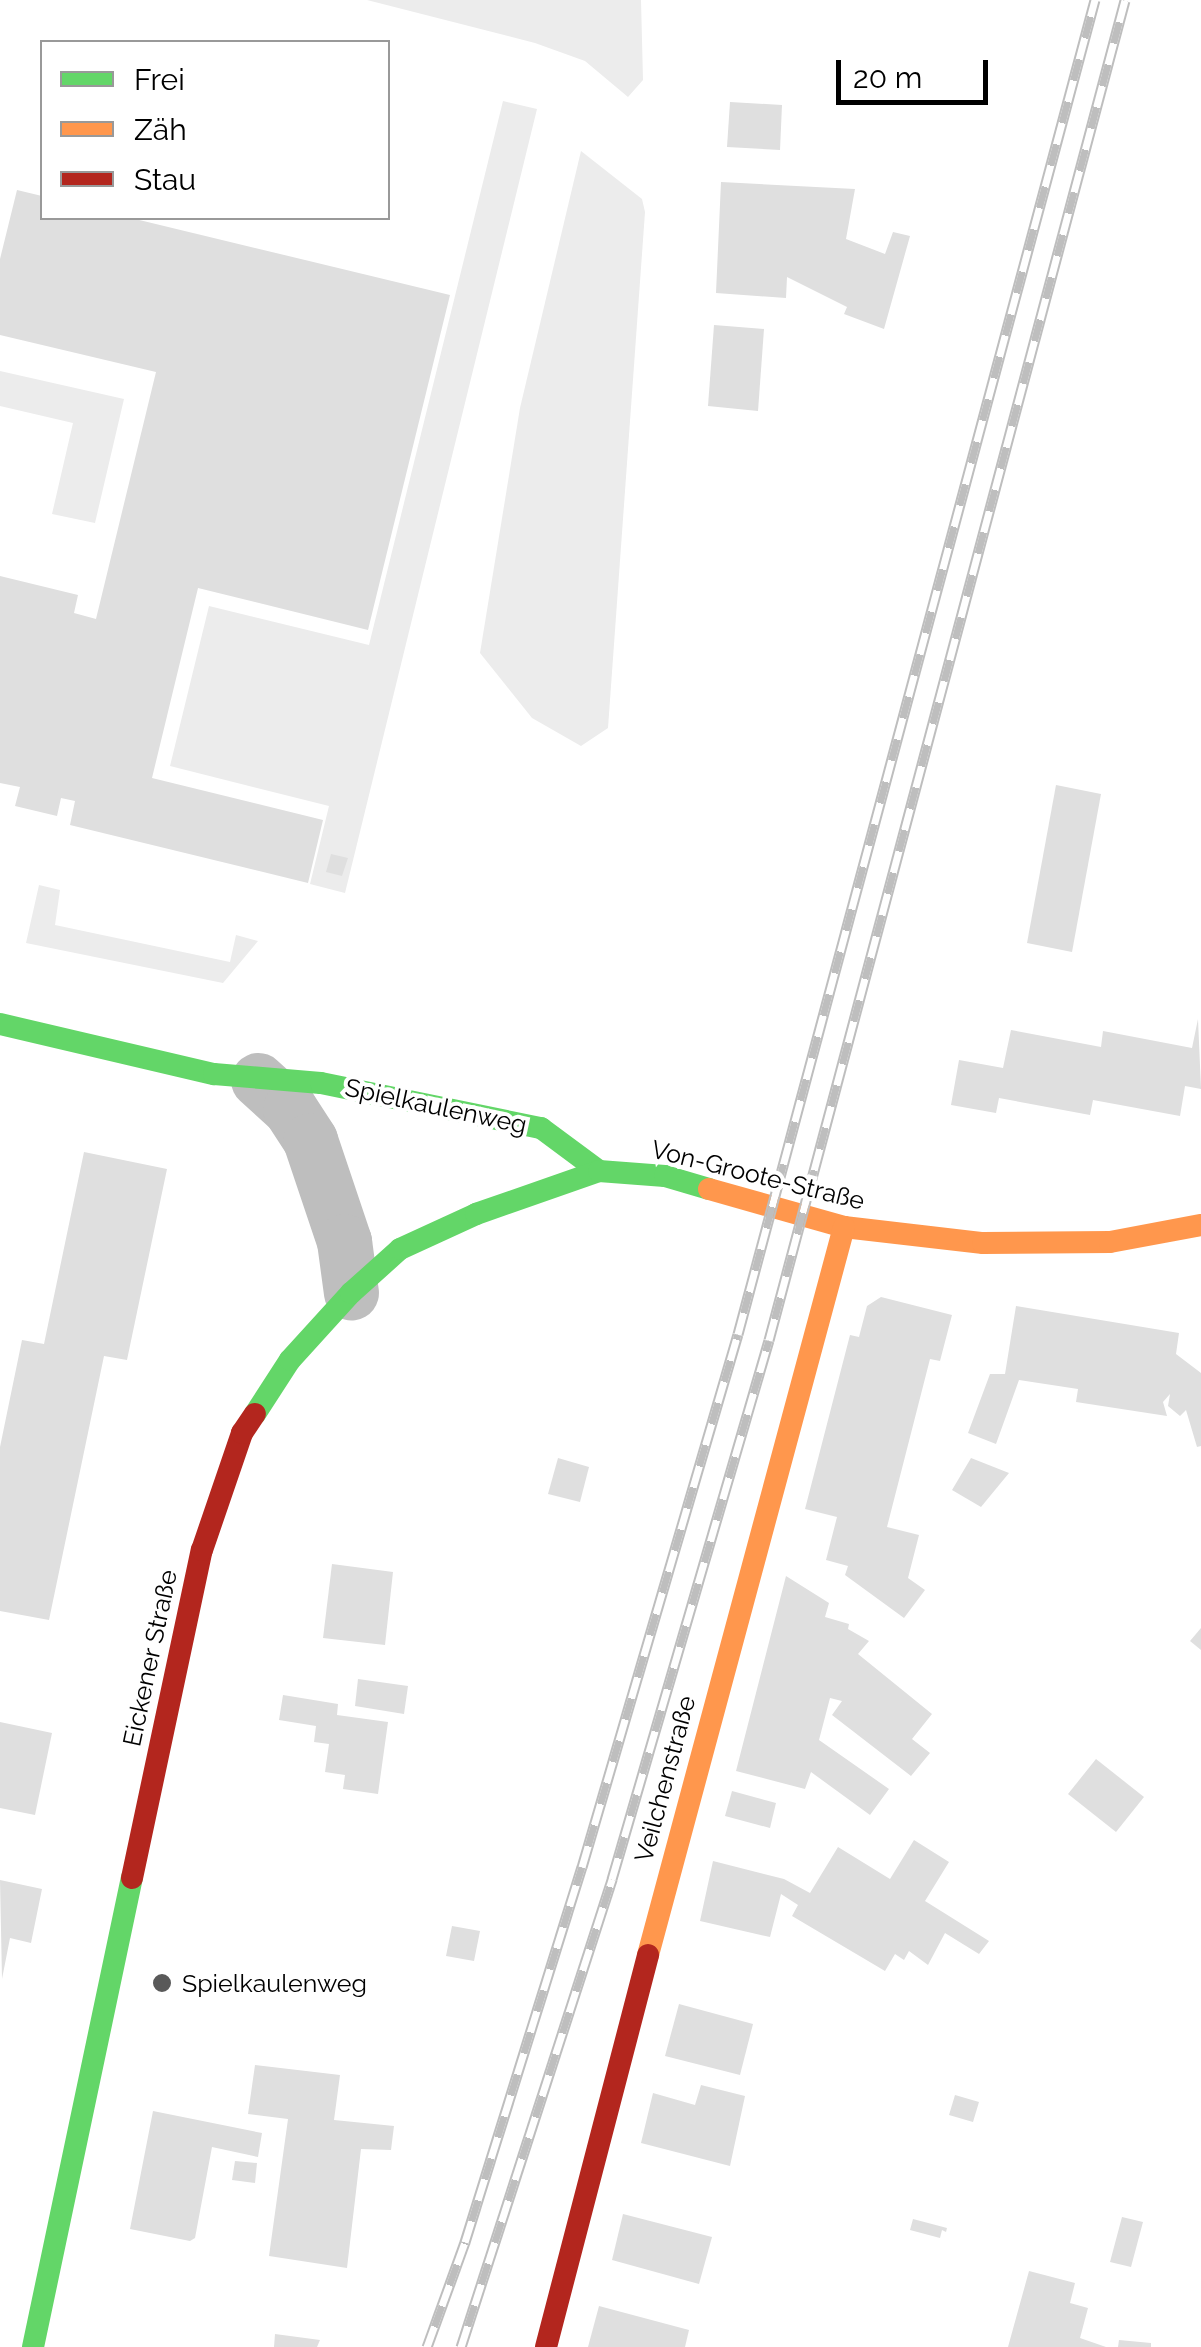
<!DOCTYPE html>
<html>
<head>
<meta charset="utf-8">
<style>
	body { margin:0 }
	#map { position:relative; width:1201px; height:2347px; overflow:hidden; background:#fff; font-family:Raleway,sans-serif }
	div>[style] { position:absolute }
	.green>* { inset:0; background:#ececec }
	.building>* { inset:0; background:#dfdfdf }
	.street>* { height:55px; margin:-27.5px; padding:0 27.5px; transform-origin:27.5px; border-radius:27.5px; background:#bebebe }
	.fast>* { height:22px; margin:-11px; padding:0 11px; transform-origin:11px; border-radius:11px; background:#63d668 }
	.slow>* { height:22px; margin:-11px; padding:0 11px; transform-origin:11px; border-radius:11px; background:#ff974d }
	.jam>* { height:22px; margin:-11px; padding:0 11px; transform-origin:11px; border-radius:11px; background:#b3261e }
	.rail>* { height:11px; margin-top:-5.5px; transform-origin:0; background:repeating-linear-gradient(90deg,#fff 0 22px,#bebebe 0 44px); box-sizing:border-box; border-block:2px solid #bebebe }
	.dots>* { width:28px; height:28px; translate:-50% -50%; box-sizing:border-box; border:5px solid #fff; border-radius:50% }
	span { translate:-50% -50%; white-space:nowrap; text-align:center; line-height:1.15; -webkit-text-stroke:8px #fff; paint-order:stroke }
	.street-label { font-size:25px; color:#000 }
	.poi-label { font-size:25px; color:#000 }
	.left { translate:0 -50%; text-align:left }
	.legend { position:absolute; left:40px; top:40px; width:350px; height:180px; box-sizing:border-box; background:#fff; border:2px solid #999; margin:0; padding:12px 18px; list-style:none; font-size:30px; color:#000 }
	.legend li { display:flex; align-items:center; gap:20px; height:50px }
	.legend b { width:50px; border:2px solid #999 }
	.scale { position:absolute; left:836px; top:60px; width:152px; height:45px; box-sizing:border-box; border:5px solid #000; border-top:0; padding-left:12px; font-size:30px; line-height:35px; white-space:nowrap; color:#000; -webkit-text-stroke:8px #fff; paint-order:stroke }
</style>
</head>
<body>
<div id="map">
	<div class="green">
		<div style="clip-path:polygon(367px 0,641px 0,643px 80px,628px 97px,585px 61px,535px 43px)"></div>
		<div style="clip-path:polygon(503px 101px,537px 109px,345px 893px,310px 884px,329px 806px,170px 766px,209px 606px,369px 645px)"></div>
		<div style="clip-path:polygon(581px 151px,642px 199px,645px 212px,608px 728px,581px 746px,532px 718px,480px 653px,520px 408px)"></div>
		<div style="clip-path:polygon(0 371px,124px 399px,95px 523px,52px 514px,73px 423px,0 406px)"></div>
		<div style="clip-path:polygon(39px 885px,60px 890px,55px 925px,230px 962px,236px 935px,258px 941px,223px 983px,26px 943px)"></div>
	</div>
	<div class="building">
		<div style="clip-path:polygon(730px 102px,782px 105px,780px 150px,727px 147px)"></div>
		<div style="clip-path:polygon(721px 182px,855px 189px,846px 239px,885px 254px,893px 232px,910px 236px,884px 329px,844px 314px,847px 307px,787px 277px,786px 298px,716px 293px)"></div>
		<div style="clip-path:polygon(17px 190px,42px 196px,42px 218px,131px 218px,450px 295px,368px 630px,198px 588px,152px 778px,323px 820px,308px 883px,70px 825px,75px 801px,61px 798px,57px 816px,15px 806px,20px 787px,0 783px,0 576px,78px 595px,74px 613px,96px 619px,156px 372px,0 335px,0 259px)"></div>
		<div style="clip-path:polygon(714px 325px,764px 329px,758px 411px,708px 406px)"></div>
		<div style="clip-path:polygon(1056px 785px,1101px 794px,1072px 952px,1027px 943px)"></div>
		<div style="clip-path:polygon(331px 854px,348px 858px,342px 876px,326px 872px)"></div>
		<div style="clip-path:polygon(1198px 1019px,1201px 1089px,1185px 1086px,1180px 1116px,1093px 1100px,1090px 1115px,999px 1098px,996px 1113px,951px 1105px,959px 1060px,1003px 1068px,1011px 1030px,1101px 1047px,1103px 1031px,1192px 1048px)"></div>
		<div style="clip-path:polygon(84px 1152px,167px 1169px,127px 1360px,104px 1356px,49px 1620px,0 1611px,0 1447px,22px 1340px,44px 1344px)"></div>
		<div style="clip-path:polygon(881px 1297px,952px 1315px,940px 1361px,930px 1359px,887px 1527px,919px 1535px,908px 1578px,925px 1590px,904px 1618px,845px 1575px,848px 1566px,826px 1560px,837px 1517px,805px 1509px,850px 1335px,859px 1337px,867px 1306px)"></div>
		<div style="clip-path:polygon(1016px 1306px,1179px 1333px,1176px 1354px,1201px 1373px,1201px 1446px,1197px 1447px,1186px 1410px,1180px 1416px,1168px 1406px,1170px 1394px,1163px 1402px,1167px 1416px,1076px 1402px,1078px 1389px,1019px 1380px,996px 1444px,968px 1433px,990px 1374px,1005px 1374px)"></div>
		<div style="clip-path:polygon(558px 1458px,589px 1467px,580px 1502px,548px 1494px)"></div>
		<div style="clip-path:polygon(971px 1458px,1009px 1473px,981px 1507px,952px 1490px)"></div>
		<div style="clip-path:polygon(332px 1564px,393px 1572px,385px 1645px,323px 1638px)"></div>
		<div style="clip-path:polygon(786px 1576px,829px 1603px,825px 1617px,849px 1624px,848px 1629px,869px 1641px,858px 1654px,932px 1714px,912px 1739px,930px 1753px,911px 1776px,832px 1715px,842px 1701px,830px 1698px,819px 1740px,889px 1789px,870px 1815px,811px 1772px,805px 1789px,736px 1771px)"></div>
		<div style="clip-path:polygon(1201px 1628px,1201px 1650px,1190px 1641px)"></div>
		<div style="clip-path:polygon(358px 1679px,408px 1686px,404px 1714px,355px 1706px)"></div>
		<div style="clip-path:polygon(283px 1695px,338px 1704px,337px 1715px,388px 1722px,378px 1794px,343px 1789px,345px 1775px,325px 1772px,329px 1744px,314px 1742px,316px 1726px,279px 1720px)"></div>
		<div style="clip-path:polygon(0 1722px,52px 1733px,35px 1815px,0 1808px)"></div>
		<div style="clip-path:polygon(1096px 1759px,1144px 1797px,1116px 1832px,1068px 1794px)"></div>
		<div style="clip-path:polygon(732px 1791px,776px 1803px,770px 1828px,725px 1816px)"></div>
		<div style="clip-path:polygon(914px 1840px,949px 1862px,925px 1901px,989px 1941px,979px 1954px,945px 1933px,928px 1965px,909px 1951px,904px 1960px,895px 1954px,885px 1971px,792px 1916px,798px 1905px,781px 1894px,770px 1937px,700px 1921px,713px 1861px,784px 1879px,810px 1893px,838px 1847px,890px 1879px)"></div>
		<div style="clip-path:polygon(0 1880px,42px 1889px,31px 1943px,10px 1938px,2px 1979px)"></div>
		<div style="clip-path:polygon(452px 1926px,480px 1931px,474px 1961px,446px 1956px)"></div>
		<div style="clip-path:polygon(679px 2004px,753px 2024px,740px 2075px,665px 2056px)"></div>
		<div style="clip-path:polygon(255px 2065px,340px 2075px,334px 2120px,394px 2126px,391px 2150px,361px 2149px,347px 2268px,269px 2256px,288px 2119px,248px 2114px)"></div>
		<div style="clip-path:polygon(701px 2085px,745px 2096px,730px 2166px,641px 2143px,653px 2093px,695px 2105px)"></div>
		<div style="clip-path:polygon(955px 2095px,979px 2102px,973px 2122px,949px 2115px)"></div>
		<div style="clip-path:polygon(153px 2111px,262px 2133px,258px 2157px,212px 2147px,195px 2238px,190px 2241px,130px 2229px)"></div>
		<div style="clip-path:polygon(235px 2161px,257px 2163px,255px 2183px,232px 2180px)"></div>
		<div style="clip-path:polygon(623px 2214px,712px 2237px,699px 2284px,612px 2260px)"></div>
		<div style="clip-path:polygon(1122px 2217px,1143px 2222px,1131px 2267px,1110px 2262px)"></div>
		<div style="clip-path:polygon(913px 2219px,947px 2228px,946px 2232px,942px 2230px,940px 2238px,910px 2230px)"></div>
		<div style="clip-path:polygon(1029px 2271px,1075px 2283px,1070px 2303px,1088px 2308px,1080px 2338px,1106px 2347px,1008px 2347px)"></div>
		<div style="clip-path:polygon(599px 2306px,689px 2330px,685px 2347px,588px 2347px)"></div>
		<div style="clip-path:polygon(275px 2334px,320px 2340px,317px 2347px,274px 2347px)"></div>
		<div style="clip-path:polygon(1119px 2340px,1151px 2343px,1151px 2347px,1118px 2347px)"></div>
	</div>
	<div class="street">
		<div style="left:258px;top:1080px;width:43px;rotate:42.2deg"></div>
		<div style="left:290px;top:1109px;width:37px;rotate:57deg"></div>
		<div style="left:310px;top:1140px;width:107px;rotate:71.4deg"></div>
		<div style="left:344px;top:1241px;width:52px;rotate:82.3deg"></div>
	</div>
	<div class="fast">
		<div style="left:0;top:1024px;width:220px;rotate:13.2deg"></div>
		<div style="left:214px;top:1074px;width:107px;rotate:4.8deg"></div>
		<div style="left:321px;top:1083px;width:225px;rotate:11.6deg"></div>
		<div style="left:541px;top:1128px;width:72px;rotate:36.6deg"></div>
		<div style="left:255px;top:1414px;width:64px;rotate:-57.1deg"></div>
		<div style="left:290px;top:1360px;width:91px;rotate:-47.7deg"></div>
		<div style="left:351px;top:1293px;width:66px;rotate:-41.9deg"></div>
		<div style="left:400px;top:1249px;width:84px;rotate:-24.7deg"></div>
		<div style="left:476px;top:1214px;width:130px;rotate:-19.3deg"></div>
		<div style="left:599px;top:1171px;width:66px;rotate:4.3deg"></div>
		<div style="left:665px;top:1176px;width:46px;rotate:16.5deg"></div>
		<div style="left:33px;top:2347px;width:479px;rotate:-78.1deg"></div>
	</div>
	<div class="slow">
		<div style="left:709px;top:1189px;width:140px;rotate:15.7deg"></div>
		<div style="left:844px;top:1227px;width:140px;rotate:6.6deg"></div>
		<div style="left:983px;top:1243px;width:127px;rotate:-0.5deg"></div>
		<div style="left:1110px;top:1242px;width:93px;rotate:-10.6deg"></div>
		<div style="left:648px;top:1955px;width:754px;rotate:-74.93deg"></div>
	</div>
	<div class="jam">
		<div style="left:132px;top:1878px;width:335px;rotate:-78deg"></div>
		<div style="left:202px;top:1550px;width:124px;rotate:-71.1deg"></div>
		<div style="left:242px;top:1433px;width:23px;rotate:-56deg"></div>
		<div style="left:546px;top:2347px;width:405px;rotate:-75.4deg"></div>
	</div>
	<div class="rail">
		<div style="left:427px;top:2347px;width:112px;rotate:-70.1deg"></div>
		<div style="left:465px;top:2242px;width:393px;rotate:-72.7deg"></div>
		<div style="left:582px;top:1867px;width:555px;rotate:-73.69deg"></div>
		<div style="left:738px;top:1334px;width:1381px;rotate:-75.02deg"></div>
		<div style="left:461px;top:2347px;width:492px;rotate:-72.1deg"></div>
		<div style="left:612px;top:1879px;width:561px;rotate:-73.76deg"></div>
		<div style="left:769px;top:1340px;width:1386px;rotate:-75.12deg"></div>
	</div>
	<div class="dots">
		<div style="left:162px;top:1983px;background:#595959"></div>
	</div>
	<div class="street-label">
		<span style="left:436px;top:1106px;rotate:12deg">Spielkaulenweg</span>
		<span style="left:758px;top:1175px;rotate:14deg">Von-Groote-Straße</span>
		<span style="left:150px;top:1658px;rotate:-78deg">Eickener Straße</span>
		<span style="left:665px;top:1779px;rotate:-75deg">Veilchenstraße</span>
	</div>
	<div class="poi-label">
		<span class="left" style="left:182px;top:1983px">Spielkaulenweg</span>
	</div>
	<ul class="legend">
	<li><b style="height:12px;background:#63d668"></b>Frei</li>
	<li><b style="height:12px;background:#ff974d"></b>Zäh</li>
	<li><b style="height:12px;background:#b3261e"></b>Stau</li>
	</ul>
	<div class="scale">20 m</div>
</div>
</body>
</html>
